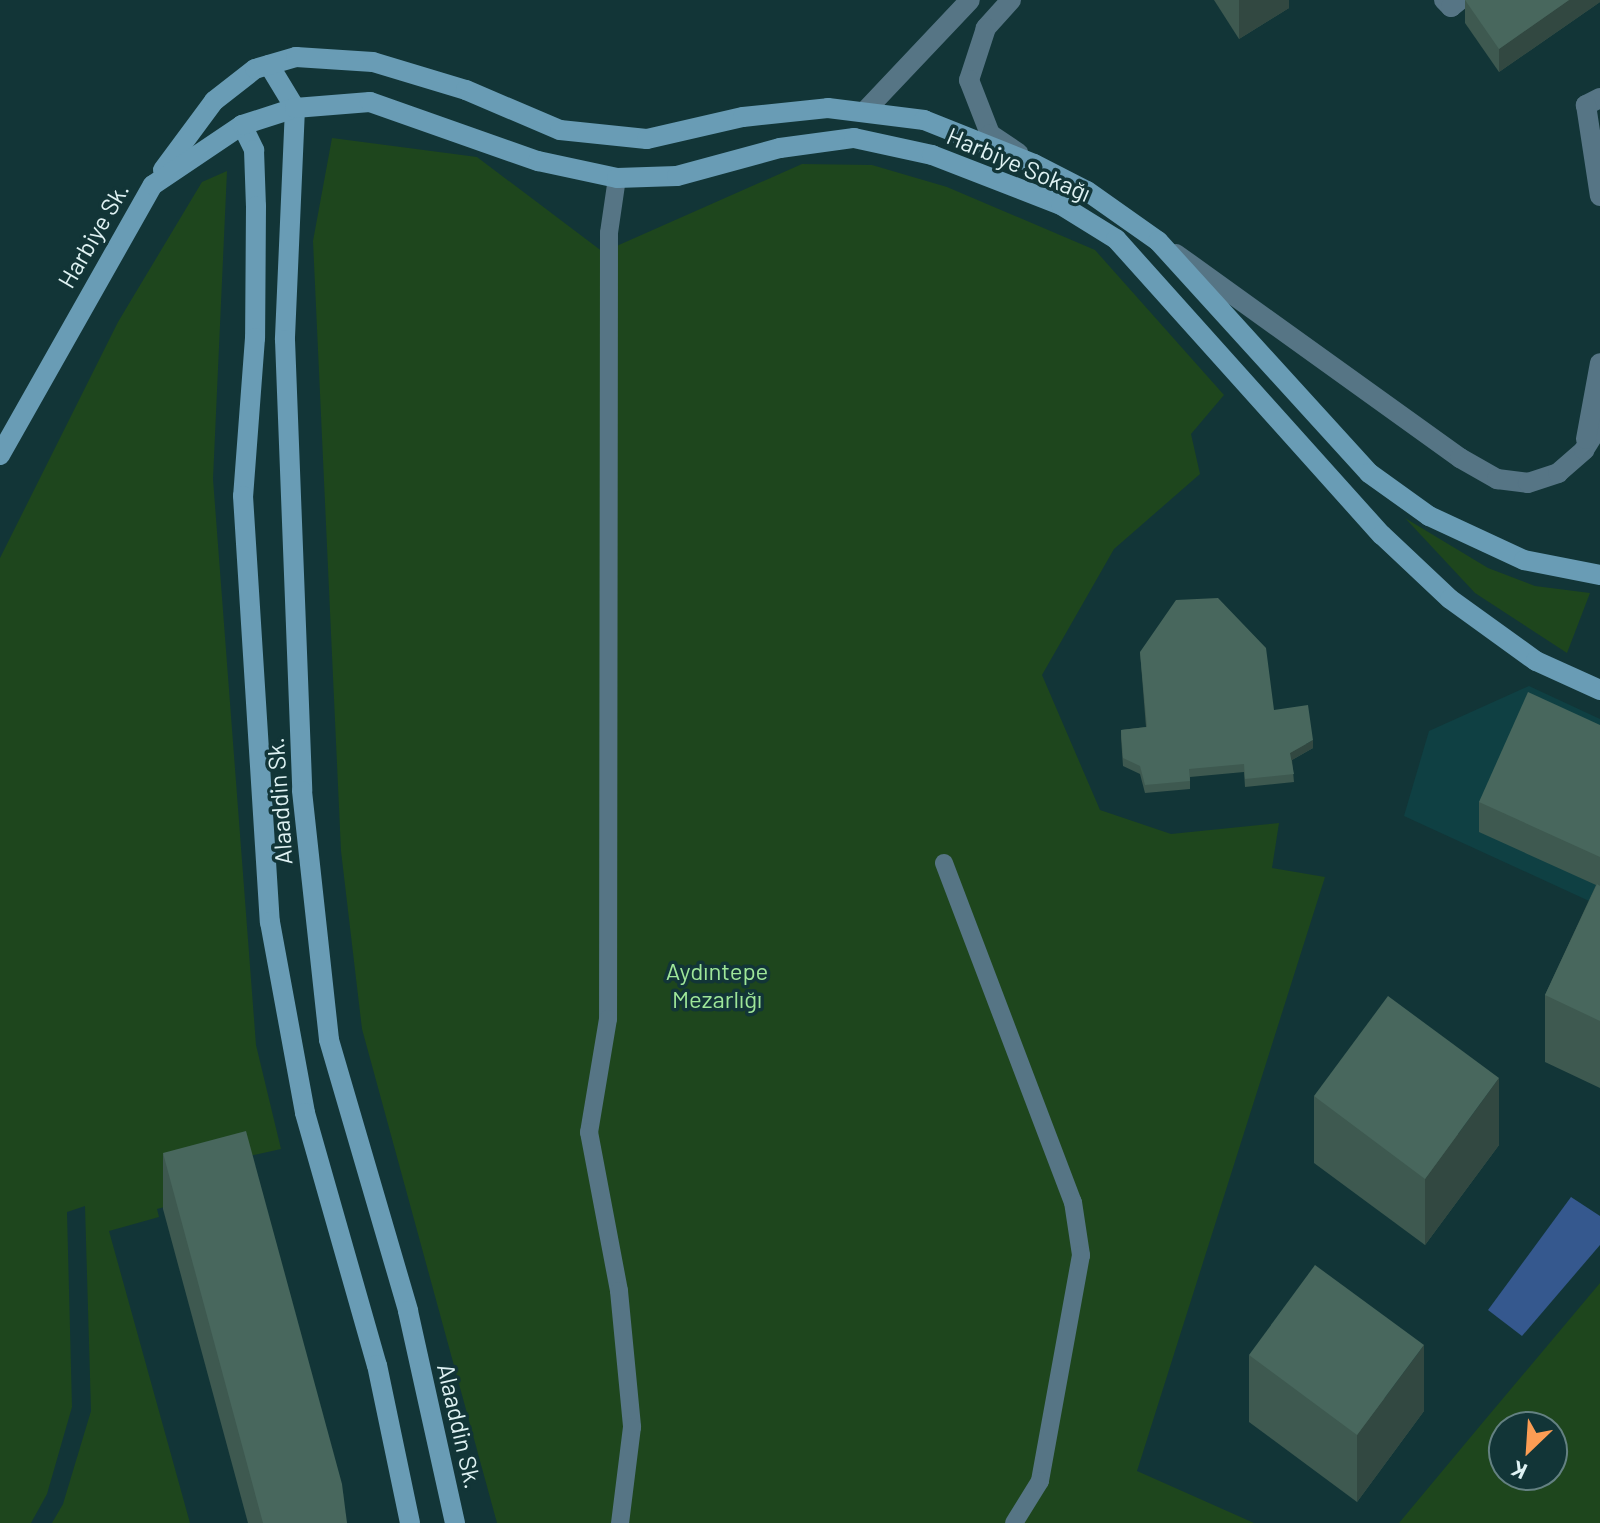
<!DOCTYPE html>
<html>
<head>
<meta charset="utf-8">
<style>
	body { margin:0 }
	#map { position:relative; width:1600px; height:1523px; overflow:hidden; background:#123537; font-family:Barlow,sans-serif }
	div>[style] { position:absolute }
	.built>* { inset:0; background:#0f4043 }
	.green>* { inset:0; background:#1e461d }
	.water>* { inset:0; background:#35588e }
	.lane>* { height:18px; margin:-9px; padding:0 9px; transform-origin:9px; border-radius:9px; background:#567585 }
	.street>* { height:20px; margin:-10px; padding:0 10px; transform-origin:10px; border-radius:10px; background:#567585 }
	.secondary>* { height:20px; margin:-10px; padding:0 10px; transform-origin:10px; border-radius:10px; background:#699cb5 }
	.wall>* { inset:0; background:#3e5950 }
	.shaded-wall>* { inset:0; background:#324841 }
	.building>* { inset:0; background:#48675d }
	span { translate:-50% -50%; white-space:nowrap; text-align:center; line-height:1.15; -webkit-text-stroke:7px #123537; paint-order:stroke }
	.street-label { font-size:24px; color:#dff2f3 }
	.park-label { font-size:24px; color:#9ee699 }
	.north { position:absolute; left:1488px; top:1411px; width:80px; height:80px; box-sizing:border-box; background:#123537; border:2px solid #648182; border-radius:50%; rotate:205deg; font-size:22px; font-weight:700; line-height:32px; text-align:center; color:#dff2f3 }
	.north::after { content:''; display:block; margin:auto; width:28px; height:36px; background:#fc9d54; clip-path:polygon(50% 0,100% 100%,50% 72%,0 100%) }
</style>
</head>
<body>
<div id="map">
	<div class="built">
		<div style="clip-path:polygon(1529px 686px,1600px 719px,1600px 906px,1404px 816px,1429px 731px)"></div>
	</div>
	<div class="green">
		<div style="clip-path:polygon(332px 138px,477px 157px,603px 252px,802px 164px,872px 165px,947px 187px,1095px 250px,1224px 395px,1191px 434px,1200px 474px,1114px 549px,1042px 675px,1100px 810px,1171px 834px,1279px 823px,1272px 868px,1325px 877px,1137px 1471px,1254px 1523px,497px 1523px,362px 1029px,341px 851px,313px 241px)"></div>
		<div style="clip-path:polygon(227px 171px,213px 479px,256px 1045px,281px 1149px,204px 1166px,211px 1194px,157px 1209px,159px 1217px,109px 1231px,190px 1523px,52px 1523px,63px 1504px,91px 1411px,85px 1206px,67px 1212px,72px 1407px,47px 1494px,31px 1523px,0 1523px,0 558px,118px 322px,202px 182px)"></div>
		<div style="clip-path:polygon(1405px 518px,1488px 568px,1535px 586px,1590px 593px,1567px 653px,1475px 593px)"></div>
		<div style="clip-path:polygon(evenodd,1600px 1283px,1600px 1523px,1399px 1523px,1484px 1421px,1600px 1283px,1504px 1427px,1552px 1427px,1552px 1475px,1504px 1475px,1504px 1427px)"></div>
	</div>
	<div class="water">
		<div style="clip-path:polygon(1571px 1197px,1600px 1216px,1600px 1245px,1522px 1336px,1488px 1310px)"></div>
	</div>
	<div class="lane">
		<div style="left:617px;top:178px;width:56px;rotate:98.3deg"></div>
		<div style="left:609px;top:233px;width:786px;rotate:90.07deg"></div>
		<div style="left:608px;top:1019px;width:115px;rotate:99.5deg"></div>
		<div style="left:589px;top:1132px;width:162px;rotate:79.3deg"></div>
		<div style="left:619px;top:1291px;width:137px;rotate:84.5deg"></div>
		<div style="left:632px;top:1427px;width:97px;rotate:97.1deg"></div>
		<div style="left:944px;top:863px;width:363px;rotate:69.2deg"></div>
		<div style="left:1073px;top:1202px;width:54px;rotate:81.4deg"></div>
		<div style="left:1081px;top:1255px;width:230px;rotate:100.3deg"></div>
		<div style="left:1040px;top:1481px;width:49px;rotate:121.8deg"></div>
	</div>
	<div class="street">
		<div style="left:1011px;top:0;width:38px;rotate:132deg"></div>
		<div style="left:986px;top:28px;width:55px;rotate:108.1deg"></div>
		<div style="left:969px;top:80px;width:58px;rotate:68.7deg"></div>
		<div style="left:990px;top:134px;width:34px;rotate:34deg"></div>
		<div style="left:1444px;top:0;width:10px;rotate:45deg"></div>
		<div style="left:1451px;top:7px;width:11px;rotate:-38deg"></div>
		<div style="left:1600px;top:98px;width:16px;rotate:153deg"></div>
		<div style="left:1586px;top:105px;width:92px;rotate:81.3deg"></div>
		<div style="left:866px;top:110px;width:151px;rotate:-46.6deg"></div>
		<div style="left:1176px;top:254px;width:350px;rotate:35.7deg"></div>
		<div style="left:1460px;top:458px;width:43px;rotate:29.6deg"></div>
		<div style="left:1497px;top:479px;width:31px;rotate:7deg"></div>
		<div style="left:1528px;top:483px;width:32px;rotate:-18deg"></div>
		<div style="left:1558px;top:473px;width:35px;rotate:-41deg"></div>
		<div style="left:1584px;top:450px;width:31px;rotate:-58deg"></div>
		<div style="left:1586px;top:439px;width:77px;rotate:-79.6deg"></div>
	</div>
	<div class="secondary">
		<div style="left:269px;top:65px;width:50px;rotate:58.8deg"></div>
		<div style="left:295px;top:108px;width:232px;rotate:92.5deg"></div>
		<div style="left:285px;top:340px;width:451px;rotate:87.8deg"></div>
		<div style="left:302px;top:791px;width:250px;rotate:83.8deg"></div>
		<div style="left:329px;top:1040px;width:282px;rotate:73.7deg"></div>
		<div style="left:408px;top:1311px;width:217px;rotate:77.5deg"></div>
		<div style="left:242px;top:125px;width:28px;rotate:64deg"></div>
		<div style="left:254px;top:150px;width:56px;rotate:88deg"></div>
		<div style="left:256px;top:206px;width:132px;rotate:90.4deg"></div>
		<div style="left:255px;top:338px;width:158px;rotate:94.3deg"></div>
		<div style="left:243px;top:496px;width:427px;rotate:86.4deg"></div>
		<div style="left:270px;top:922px;width:194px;rotate:79.6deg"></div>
		<div style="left:305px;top:1113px;width:262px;rotate:74.1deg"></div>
		<div style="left:377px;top:1365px;width:161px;rotate:78.2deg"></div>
		<div style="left:163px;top:170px;width:86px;rotate:-53.5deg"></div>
		<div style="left:214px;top:101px;width:52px;rotate:-38deg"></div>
		<div style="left:255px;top:69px;width:43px;rotate:-16.3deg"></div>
		<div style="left:296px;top:57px;width:77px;rotate:3.7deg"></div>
		<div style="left:373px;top:62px;width:97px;rotate:16.8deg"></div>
		<div style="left:466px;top:90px;width:102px;rotate:23.1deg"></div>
		<div style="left:560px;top:130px;width:87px;rotate:5.9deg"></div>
		<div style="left:647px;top:139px;width:98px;rotate:-12.9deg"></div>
		<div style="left:743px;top:117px;width:85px;rotate:-6deg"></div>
		<div style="left:828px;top:108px;width:97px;rotate:7.1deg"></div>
		<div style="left:924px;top:120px;width:118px;rotate:21.8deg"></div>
		<div style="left:1034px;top:164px;width:59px;rotate:27deg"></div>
		<div style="left:1087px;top:191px;width:87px;rotate:35.2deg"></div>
		<div style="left:1158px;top:241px;width:314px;rotate:47.7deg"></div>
		<div style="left:1369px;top:473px;width:74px;rotate:35.6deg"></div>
		<div style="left:1429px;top:516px;width:105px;rotate:24.9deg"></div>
		<div style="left:1524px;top:560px;width:77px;rotate:11.2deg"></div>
		<div style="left:0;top:455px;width:310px;rotate:-60.5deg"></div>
		<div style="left:153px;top:185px;width:107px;rotate:-34deg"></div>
		<div style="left:242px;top:125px;width:56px;rotate:-17.8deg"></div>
		<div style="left:295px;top:108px;width:75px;rotate:-4.6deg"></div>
		<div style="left:370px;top:102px;width:178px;rotate:19.4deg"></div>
		<div style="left:538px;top:161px;width:81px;rotate:12.1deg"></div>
		<div style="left:617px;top:178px;width:60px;rotate:-1.9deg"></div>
		<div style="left:677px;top:176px;width:107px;rotate:-15.2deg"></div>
		<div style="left:780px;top:148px;width:75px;rotate:-7.7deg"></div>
		<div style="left:854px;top:138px;width:80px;rotate:12.3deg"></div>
		<div style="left:932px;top:155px;width:138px;rotate:21.2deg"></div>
		<div style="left:1061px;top:205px;width:65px;rotate:31.7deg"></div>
		<div style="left:1116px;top:239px;width:398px;rotate:48.1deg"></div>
		<div style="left:1382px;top:535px;width:93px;rotate:43.3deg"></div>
		<div style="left:1450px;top:599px;width:106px;rotate:35.8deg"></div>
		<div style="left:1536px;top:661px;width:70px;rotate:24.4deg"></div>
	</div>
	<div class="wall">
		<div style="clip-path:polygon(1214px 0,1289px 0,1289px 8px,1239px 39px)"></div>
		<div style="clip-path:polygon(1465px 0,1600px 0,1600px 2px,1499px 72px,1465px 23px)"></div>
		<div style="clip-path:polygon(1140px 652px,1313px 748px,1292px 760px,1294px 782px,1245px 787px,1244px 772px,1190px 777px,1190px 789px,1145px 793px,1140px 774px,1123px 766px,1121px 738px,1121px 730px,1146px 727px)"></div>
		<div style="clip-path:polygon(1600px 725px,1600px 1088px,1545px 1062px,1545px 995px,1596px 885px,1479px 832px,1479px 802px)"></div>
		<div style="clip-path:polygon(1314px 1096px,1499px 1145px,1425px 1245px,1314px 1163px)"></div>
		<div style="clip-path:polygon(163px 1153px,347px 1523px,248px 1523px,163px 1209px)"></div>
		<div style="clip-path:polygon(1249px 1355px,1424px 1411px,1357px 1502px,1249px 1422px)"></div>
	</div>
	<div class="shaded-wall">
		<div style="clip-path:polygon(1239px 0,1289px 0,1289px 8px,1239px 39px)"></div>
		<div style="clip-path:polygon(1569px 0,1600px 0,1600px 2px,1499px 72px,1499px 49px)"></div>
		<div style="clip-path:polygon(1313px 740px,1313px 748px,1290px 761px,1290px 753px)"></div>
		<div style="clip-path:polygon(1499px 1078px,1499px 1145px,1425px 1245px,1425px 1179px)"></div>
		<div style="clip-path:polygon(1424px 1345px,1424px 1411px,1357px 1502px,1357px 1435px)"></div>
	</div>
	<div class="building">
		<div style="clip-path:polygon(1465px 0,1569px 0,1499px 49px)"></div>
		<div style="clip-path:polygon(1218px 598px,1266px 648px,1274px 710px,1308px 705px,1313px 740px,1290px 753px,1294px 774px,1245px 779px,1244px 764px,1189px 769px,1190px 781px,1145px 785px,1140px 766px,1123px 758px,1121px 730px,1147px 727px,1140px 652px,1176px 600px)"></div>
		<div style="clip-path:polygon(1528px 692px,1600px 725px,1600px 857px,1479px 802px)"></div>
		<div style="clip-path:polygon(1597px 884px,1600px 886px,1600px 1021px,1545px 995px)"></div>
		<div style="clip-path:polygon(1388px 996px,1499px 1078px,1425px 1179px,1314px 1096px)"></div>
		<div style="clip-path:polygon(246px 1131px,342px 1484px,347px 1523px,263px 1523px,163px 1153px)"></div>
		<div style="clip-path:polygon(1315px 1265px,1424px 1345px,1357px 1435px,1249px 1355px)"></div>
	</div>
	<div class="street-label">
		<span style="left:1019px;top:164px;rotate:23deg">Harbiye Sokağı</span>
		<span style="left:93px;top:235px;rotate:-60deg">Harbiye Sk.</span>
		<span style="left:279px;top:801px;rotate:-94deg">Alaaddin Sk.</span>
		<span style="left:460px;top:1426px;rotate:77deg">Alaaddin Sk.</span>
	</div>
	<div class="park-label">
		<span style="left:717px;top:985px">Aydıntepe<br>Mezarlığı</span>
	</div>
	<div class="north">K</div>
</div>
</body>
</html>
